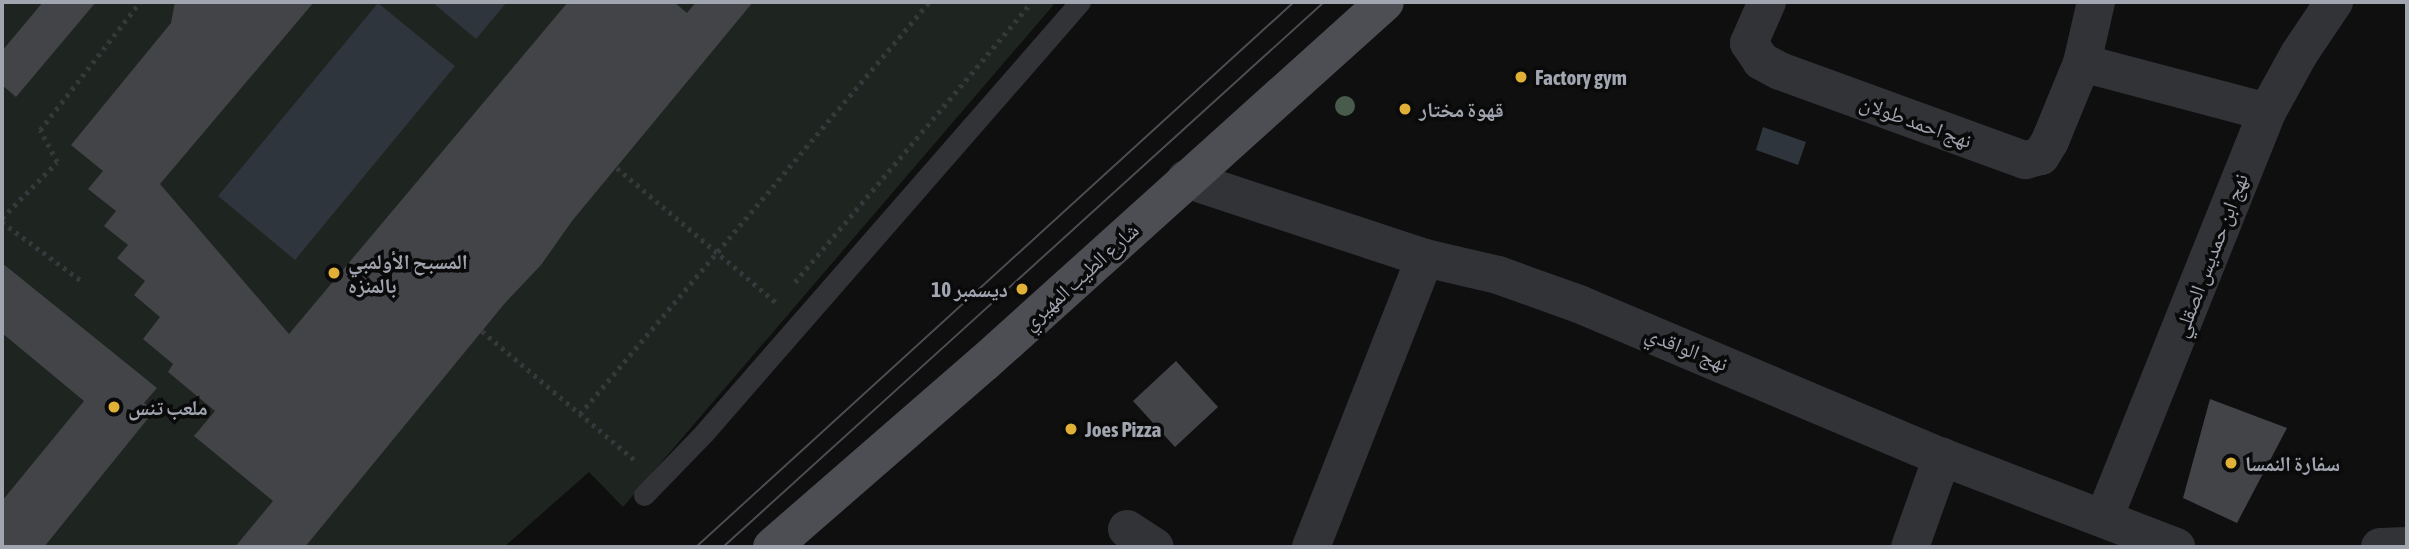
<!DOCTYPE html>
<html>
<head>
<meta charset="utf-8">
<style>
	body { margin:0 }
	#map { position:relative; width:2409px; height:549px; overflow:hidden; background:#0f0f10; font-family:"Asap Condensed","Noto Naskh Arabic",sans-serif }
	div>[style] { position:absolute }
	.green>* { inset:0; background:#1e241f }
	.water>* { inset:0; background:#2e353c }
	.building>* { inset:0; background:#434448 }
	.path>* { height:4.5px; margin-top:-2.25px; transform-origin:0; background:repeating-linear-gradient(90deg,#36383c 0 3.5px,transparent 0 8.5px) }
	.service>* { height:21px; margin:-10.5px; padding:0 10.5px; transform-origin:10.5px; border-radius:10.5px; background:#323337 }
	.minor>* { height:38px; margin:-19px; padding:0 19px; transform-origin:19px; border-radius:19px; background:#323337 }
	.primary>* { height:38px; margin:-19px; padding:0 19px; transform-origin:19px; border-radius:19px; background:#4d4e54 }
	.tram>* { height:2px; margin:-1px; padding:0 1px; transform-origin:1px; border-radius:1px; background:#4b4d52 }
	.trees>* { width:20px; height:20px; margin:-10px; border-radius:50%; background:#495b4c }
	.dots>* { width:19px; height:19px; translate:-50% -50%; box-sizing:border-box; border:4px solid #0a0a0b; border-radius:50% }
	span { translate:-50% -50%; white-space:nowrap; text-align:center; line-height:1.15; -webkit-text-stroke:7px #0a0a0b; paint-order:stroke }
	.poi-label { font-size:21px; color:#a1a5b0; font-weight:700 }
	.left { translate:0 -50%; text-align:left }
	.right { translate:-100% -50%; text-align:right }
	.street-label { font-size:21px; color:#a1a5b0 }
	.frame { position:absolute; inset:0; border:4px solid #a1a5b0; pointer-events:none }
</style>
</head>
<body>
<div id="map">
	<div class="green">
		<div style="clip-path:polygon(2px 2px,1056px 2px,623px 507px,589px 472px,504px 547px,2px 547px)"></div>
	</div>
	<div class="water">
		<div style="clip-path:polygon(432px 2px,507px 2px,476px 39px)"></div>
		<div style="clip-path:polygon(378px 3px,455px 66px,295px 260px,218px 196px)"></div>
		<div style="clip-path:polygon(1763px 127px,1806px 142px,1798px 165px,1756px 150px)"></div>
	</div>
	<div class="building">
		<div style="clip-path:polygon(43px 2px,96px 2px,16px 97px,2px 85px,2px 51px)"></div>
		<div style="clip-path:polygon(175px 2px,314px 2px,160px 184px,289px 334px,568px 2px,674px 2px,687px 13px,696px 2px,753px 2px,572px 221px,541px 265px,505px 303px,305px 547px,235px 547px,273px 501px,194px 436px,215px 411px,168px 372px,173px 364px,143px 339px,160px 317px,134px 295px,145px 281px,117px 258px,128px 245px,104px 226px,116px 211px,88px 189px,103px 171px,71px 145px,171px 23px)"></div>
		<div style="clip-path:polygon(2px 263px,157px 388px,144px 403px,154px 411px,44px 547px,2px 547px,2px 501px,84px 401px,2px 333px)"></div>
		<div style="clip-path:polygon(1176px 361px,1218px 407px,1175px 447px,1133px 401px)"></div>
		<div style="clip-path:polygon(2210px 399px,2287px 428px,2237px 523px,2183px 498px)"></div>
	</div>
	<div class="path">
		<div style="left:617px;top:168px;width:209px;rotate:40.2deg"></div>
		<div style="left:2px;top:218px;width:78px;rotate:-45.5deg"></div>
		<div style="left:57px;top:162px;width:36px;rotate:-118deg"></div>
		<div style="left:40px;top:130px;width:162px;rotate:-52deg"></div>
		<div style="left:2px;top:222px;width:101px;rotate:36.5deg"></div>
		<div style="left:795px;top:282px;width:367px;rotate:-49.8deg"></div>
		<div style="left:482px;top:331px;width:204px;rotate:40.2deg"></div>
		<div style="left:580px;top:414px;width:540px;rotate:-49.73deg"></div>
	</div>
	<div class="service">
		<div style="left:644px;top:495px;width:86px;rotate:-45.9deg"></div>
		<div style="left:704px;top:433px;width:572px;rotate:-48.9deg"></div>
	</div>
	<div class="minor">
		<div style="left:1767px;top:2px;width:45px;rotate:113.7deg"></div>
		<div style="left:1749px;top:43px;width:22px;rotate:56deg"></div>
		<div style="left:1761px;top:61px;width:21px;rotate:28deg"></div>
		<div style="left:1780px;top:71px;width:261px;rotate:20deg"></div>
		<div style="left:2025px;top:160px;width:16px;rotate:-14deg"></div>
		<div style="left:2041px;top:156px;width:17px;rotate:-59deg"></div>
		<div style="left:2050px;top:141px;width:84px;rotate:-67.7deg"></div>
		<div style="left:2082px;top:63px;width:63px;rotate:-77.1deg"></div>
		<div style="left:2082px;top:63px;width:191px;rotate:14.8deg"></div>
		<div style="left:1186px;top:179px;width:252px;rotate:18.3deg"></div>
		<div style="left:1425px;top:258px;width:75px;rotate:13.1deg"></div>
		<div style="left:1498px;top:275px;width:86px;rotate:19.7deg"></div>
		<div style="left:1579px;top:304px;width:394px;rotate:22.9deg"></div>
		<div style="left:1942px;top:457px;width:251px;rotate:21deg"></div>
		<div style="left:2104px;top:518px;width:437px;rotate:-68.1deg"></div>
		<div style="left:2267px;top:112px;width:66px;rotate:-61.1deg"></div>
		<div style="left:2299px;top:54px;width:63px;rotate:-56.1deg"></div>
		<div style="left:1127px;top:529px;width:33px;rotate:33deg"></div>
		<div style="left:1311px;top:547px;width:311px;rotate:-68.5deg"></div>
		<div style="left:1910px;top:547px;width:96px;rotate:-70.4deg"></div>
		<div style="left:2380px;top:547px;width:27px;rotate:-2deg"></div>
	</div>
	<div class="primary">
		<div style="left:772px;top:547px;width:282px;rotate:-41deg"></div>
		<div style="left:985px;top:362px;width:538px;rotate:-41.99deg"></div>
	</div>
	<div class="tram">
		<div style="left:696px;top:547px;width:809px;rotate:-42.35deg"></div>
		<div style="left:723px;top:547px;width:811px;rotate:-42.2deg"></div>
	</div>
	<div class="trees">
		<div style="left:1345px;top:106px"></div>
	</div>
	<div class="dots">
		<div style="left:1521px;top:77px;background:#e1b036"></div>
		<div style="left:1405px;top:109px;background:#e1b036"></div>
		<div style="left:334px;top:273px;background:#e1b036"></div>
		<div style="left:1022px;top:289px;background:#e1b036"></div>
		<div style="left:114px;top:407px;background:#e1b036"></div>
		<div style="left:1071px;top:429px;background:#e1b036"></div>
		<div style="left:2231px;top:463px;background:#e1b036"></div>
	</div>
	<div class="poi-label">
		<span class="left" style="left:1535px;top:77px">Factory gym</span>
		<span class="left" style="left:1419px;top:109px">قهوة مختار</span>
		<span class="left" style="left:348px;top:273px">المسبح الأولمبي<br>بالمنزه</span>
		<span class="right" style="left:1008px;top:289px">10 ديسمبر</span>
		<span class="left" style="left:128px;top:407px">ملعب تنس</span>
		<span class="left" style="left:1085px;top:429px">Joes Pizza</span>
		<span class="left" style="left:2245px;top:463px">سفارة النمسا</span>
	</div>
	<div class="street-label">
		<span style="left:1916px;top:121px;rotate:20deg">نهج احمد طولان</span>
		<span style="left:2210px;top:255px;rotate:-69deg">نهج ابن حمديس الصقلي</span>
		<span style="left:1080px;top:276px;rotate:-42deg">شارع الطيب المهيري</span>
		<span style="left:1687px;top:348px;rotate:22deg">نهج الواقدي</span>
	</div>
	<div class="frame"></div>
</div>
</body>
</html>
